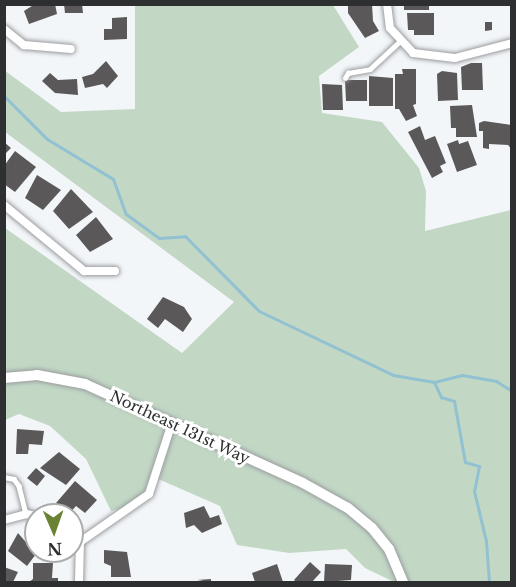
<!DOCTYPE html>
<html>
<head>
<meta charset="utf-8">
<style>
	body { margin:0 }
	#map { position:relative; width:516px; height:587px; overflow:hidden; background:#f3f6f9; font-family:"Libre Baskerville",serif }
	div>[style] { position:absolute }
	.green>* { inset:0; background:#c2d8c5 }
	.stream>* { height:3px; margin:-1.5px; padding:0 1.5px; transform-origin:1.5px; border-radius:1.5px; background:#92c1d1 }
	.building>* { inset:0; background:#5b585a }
	.roads { filter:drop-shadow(0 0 2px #9b9da0) drop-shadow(0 0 2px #9b9da0) }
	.service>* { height:4.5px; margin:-2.25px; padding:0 2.25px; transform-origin:2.25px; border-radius:2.25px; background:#fff }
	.minor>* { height:8px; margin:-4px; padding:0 4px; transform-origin:4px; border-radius:4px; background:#fff }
	.tertiary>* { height:10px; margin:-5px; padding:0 5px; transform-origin:5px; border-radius:5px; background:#fff }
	span { translate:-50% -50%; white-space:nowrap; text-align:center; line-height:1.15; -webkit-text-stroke:6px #fff; paint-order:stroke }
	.street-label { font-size:15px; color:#2e2f30 }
	.frame { position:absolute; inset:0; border:6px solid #2e2f30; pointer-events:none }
	.north { position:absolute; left:24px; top:503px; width:60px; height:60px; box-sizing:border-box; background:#fff; border:2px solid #abacac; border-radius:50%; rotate:178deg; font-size:16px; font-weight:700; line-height:24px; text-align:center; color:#2e2f30 }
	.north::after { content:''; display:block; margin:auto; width:21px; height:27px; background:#6a8234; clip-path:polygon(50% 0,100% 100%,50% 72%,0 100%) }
</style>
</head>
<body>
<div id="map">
	<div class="green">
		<div style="clip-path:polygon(135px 5px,333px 5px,359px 47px,319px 76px,322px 113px,382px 122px,419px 168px,426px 191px,425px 231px,511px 210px,511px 582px,394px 582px,365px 568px,346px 549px,289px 553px,237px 545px,220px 506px,156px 478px,137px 505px,111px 511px,86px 459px,50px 426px,19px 414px,5px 420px,5px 228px,182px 353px,234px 302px,5px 132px,4px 70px,61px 112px,135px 109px)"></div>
	</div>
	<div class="stream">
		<div style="left:4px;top:96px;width:61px;rotate:45deg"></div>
		<div style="left:47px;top:139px;width:77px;rotate:31.2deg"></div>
		<div style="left:113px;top:179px;width:37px;rotate:70deg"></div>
		<div style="left:126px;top:214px;width:41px;rotate:36deg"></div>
		<div style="left:159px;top:238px;width:26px;rotate:-4deg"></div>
		<div style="left:185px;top:236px;width:105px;rotate:45.4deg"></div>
		<div style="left:259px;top:311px;width:148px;rotate:25.5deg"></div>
		<div style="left:393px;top:375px;width:42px;rotate:9.7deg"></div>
		<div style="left:434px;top:382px;width:29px;rotate:-14deg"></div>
		<div style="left:462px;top:375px;width:35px;rotate:10deg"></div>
		<div style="left:496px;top:381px;width:19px;rotate:32deg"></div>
		<div style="left:434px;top:382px;width:17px;rotate:65deg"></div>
		<div style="left:441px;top:397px;width:14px;rotate:17deg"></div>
		<div style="left:454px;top:401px;width:62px;rotate:79.8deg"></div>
		<div style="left:465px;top:462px;width:15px;rotate:16deg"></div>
		<div style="left:479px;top:466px;width:25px;rotate:101deg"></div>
		<div style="left:474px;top:491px;width:51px;rotate:76.5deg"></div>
		<div style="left:486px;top:541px;width:41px;rotate:85.8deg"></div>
	</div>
	<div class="building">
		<div style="clip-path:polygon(35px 4px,55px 4px,57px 14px,29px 24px,24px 11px)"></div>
		<div style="clip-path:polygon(64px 4px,82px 4px,83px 13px,65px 13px)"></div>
		<div style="clip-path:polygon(348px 4px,372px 4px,373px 21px,379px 31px,365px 38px,348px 13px)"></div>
		<div style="clip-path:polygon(404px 4px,429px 4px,429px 10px,404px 10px)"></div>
		<div style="clip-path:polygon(407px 13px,434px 13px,434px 35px,414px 35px,414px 30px,408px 30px)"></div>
		<div style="clip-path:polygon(127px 17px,127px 39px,104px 40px,104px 29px,112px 29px,112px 18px)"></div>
		<div style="clip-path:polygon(485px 22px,492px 22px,492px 30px,485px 31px)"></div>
		<div style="clip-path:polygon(106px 61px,118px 76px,107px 88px,103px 84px,85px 88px,82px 77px,93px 74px)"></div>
		<div style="clip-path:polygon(471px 63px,482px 63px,483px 90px,462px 90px,461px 67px)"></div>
		<div style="clip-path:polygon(402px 69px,416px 69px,416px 104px,413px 105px,417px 116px,406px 121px,399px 109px,395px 109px,395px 74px,403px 74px)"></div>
		<div style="clip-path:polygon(442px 71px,457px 73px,458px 100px,438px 101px,437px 74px)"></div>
		<div style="clip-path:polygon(50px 73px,58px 80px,77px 79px,78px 95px,55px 93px,42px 81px)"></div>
		<div style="clip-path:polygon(369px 76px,393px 78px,393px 106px,369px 106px)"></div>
		<div style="clip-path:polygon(345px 80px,367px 80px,367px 101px,346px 101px)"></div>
		<div style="clip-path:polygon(322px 84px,342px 85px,343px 110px,323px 110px)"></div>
		<div style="clip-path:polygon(472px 105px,477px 137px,456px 137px,456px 128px,451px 128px,450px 106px)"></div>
		<div style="clip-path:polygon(484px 121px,511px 125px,512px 150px,508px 145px,489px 144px,489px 149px,483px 148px,483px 131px,479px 131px,479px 123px)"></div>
		<div style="clip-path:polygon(420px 126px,425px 140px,435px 136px,446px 163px,440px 166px,443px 172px,432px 178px,408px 132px)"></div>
		<div style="clip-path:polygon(458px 140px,459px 144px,468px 141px,477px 165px,457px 172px,447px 144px)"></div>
		<div style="clip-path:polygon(4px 142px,11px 148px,4px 155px)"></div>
		<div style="clip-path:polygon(15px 151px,36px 167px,15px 192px,4px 184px,4px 166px)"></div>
		<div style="clip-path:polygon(37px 175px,61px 190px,43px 210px,25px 198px)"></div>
		<div style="clip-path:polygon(71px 189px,93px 212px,69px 229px,53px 211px)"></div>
		<div style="clip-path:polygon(96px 217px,113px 239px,90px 252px,76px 235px)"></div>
		<div style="clip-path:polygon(163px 297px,184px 307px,192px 319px,183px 332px,165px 319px,158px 328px,147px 319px)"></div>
		<div style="clip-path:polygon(17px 429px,44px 431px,42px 445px,29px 444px,28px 454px,16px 454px)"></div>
		<div style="clip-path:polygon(59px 452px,80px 469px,66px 485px,40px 468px)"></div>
		<div style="clip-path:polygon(36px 468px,45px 476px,37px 486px,27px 478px)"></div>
		<div style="clip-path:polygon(75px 481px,97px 500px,85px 513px,76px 506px,69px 514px,56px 503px)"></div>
		<div style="clip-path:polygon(204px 506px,210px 518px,219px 515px,222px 524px,202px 533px,194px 525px,186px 528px,184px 513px)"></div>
		<div style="clip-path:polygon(18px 533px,36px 554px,27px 566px,8px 551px)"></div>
		<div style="clip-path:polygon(104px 550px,127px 552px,131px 577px,111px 577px,111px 566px,104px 563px)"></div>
		<div style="clip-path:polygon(310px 562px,321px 572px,312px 582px,296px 582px,294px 580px)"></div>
		<div style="clip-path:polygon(33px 563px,53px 563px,52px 578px,58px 578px,58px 582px,29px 582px,33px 579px)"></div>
		<div style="clip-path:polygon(277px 564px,283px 582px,255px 582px,252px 573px)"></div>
		<div style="clip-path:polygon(325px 564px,352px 565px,351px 580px,324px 582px)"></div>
		<div style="clip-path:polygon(4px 567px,18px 572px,13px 582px,4px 582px)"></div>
		<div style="clip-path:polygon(211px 579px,211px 582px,197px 580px)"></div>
	</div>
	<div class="roads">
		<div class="service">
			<div style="left:345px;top:78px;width:6px;rotate:-59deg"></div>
			<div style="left:348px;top:73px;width:22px;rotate:-10deg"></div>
			<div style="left:370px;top:69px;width:40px;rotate:-43deg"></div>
			<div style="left:4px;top:477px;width:10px;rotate:11deg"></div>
			<div style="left:14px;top:479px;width:9px;rotate:54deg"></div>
			<div style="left:19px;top:486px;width:29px;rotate:76deg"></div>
		</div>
		<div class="minor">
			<div style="left:387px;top:4px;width:24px;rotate:83deg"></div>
			<div style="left:390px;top:28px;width:34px;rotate:47deg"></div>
			<div style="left:413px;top:53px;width:42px;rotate:6.8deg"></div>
			<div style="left:455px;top:58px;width:59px;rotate:-14.7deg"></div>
			<div style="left:4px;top:29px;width:26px;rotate:39deg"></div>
			<div style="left:24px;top:45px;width:47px;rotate:4.9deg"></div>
			<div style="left:4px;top:205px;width:104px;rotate:39.5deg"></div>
			<div style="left:84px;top:271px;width:31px"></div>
			<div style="left:4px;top:520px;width:23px;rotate:-15deg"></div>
			<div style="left:26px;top:514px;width:10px;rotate:11deg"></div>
			<div style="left:72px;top:537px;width:9px;rotate:32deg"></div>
			<div style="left:80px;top:542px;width:84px;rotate:-34.8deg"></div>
			<div style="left:149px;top:494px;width:75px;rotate:-72.1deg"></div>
			<div style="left:79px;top:582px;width:40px;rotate:-88.6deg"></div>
		</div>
		<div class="tertiary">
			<div style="left:4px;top:378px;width:33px;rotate:-5deg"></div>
			<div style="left:37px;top:375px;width:49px;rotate:10.6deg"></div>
			<div style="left:85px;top:384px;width:239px;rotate:24.4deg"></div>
			<div style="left:303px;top:483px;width:51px;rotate:29.1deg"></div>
			<div style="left:348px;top:508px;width:31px;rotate:40deg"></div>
			<div style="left:372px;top:528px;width:27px;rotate:51deg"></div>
			<div style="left:389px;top:549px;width:36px;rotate:67deg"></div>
		</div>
	</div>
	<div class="street-label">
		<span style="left:180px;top:427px;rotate:25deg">Northeast 131st Way</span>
	</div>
	<div class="frame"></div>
	<div class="north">N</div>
</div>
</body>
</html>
